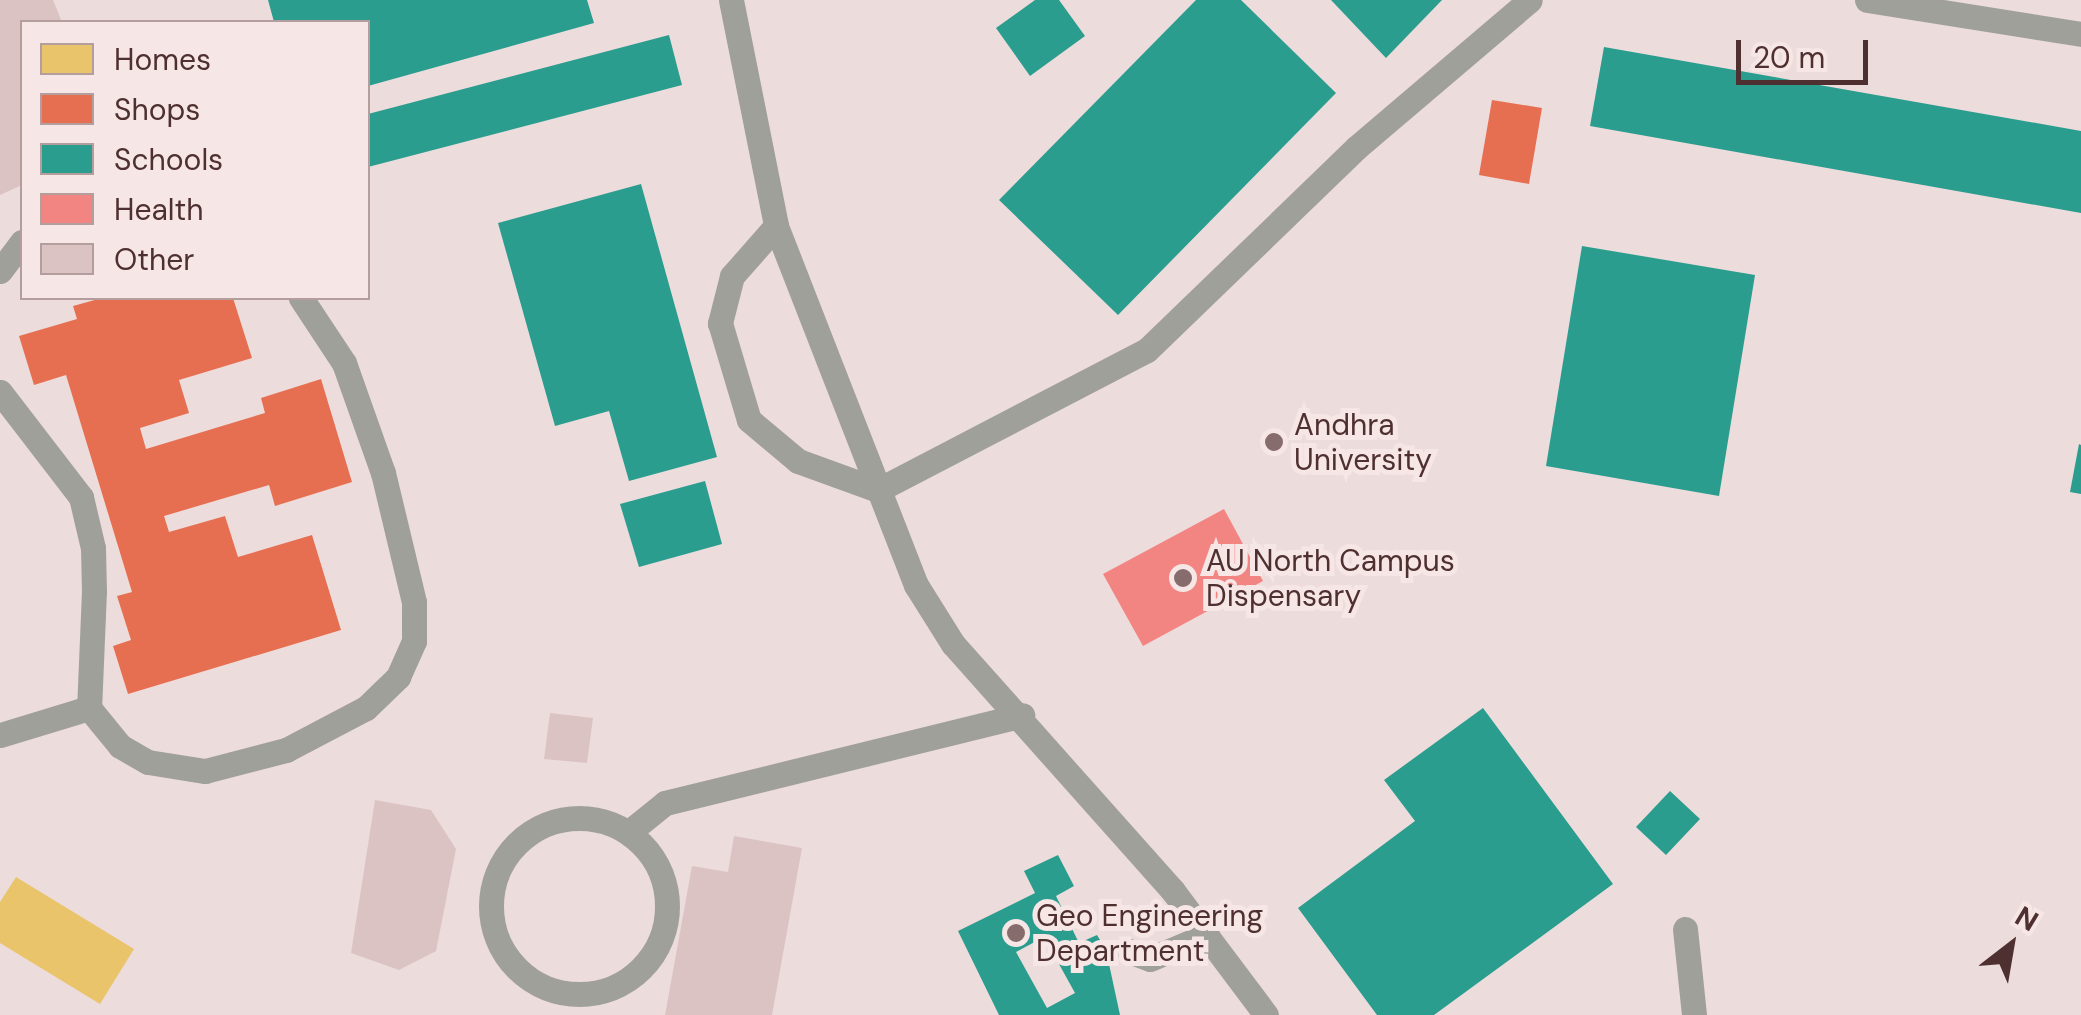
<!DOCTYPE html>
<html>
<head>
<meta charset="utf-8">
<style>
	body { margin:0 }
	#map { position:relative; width:2081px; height:1015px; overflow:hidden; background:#eddcdc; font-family:"DM Sans",sans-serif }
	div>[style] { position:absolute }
	.homes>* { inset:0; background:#e9c46a }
	.shops>* { inset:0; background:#e76f51 }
	.schools>* { inset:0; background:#2a9d8f }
	.health>* { inset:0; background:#f28482 }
	.building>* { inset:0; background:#dcc3c3 }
	.lane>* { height:25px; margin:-12.5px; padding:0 12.5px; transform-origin:12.5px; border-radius:12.5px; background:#a0a09a }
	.lane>.ring { margin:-12.5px; padding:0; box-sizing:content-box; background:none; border:25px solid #a0a09a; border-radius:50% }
	.dots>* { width:28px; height:28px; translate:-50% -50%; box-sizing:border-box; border:5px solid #f7e6e6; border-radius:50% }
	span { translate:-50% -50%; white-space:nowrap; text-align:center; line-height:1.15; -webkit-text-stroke:10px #f7e6e6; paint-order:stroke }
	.poi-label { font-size:30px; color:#4f3030 }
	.left { translate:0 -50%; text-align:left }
	.legend { position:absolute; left:20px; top:20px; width:350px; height:280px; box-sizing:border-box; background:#f7e6e6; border:2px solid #b49d9d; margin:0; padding:12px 18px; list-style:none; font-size:30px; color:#4f3030 }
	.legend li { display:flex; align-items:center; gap:20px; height:50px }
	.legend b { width:50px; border:2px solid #b49d9d }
	.north { position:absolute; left:1961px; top:895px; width:100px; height:100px; -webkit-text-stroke:8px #f7e6e6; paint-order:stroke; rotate:31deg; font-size:28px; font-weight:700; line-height:40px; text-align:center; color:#4f3030 }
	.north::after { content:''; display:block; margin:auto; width:35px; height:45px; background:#4f3030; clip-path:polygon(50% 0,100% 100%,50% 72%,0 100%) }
	.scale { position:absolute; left:1736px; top:40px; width:132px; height:45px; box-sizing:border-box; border:5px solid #4f3030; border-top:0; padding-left:12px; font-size:30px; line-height:35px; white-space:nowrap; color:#4f3030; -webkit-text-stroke:8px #f7e6e6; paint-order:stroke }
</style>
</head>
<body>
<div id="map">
	<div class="homes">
		<div style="clip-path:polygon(16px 877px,134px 949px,100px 1004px,0 943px,0 902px)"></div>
	</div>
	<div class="shops">
		<div style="clip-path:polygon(1492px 100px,1542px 108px,1529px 184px,1479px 175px)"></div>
		<div style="clip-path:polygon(102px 298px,233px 298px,252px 358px,179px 380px,189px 413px,140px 428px,146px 449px,265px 413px,261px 398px,321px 379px,352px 482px,275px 506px,269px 485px,164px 516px,169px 532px,225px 516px,238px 557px,312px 535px,341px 630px,128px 694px,113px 646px,131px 640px,117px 596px,132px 592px,66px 375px,34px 385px,19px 336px,77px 319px,73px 306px)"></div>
	</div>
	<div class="schools">
		<div style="clip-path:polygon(268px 0,587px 0,594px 23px,368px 86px,368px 22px,274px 22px)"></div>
		<div style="clip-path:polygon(1035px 0,1059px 0,1085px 36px,1030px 76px,996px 28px)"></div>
		<div style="clip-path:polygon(1196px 0,1241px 0,1336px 93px,1118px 315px,999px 200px)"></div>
		<div style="clip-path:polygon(1331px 0,1442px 0,1386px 58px)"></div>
		<div style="clip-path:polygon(669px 35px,682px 85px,368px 167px,368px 114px)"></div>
		<div style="clip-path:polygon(1604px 47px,2081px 131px,2081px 213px,1590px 126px)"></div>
		<div style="clip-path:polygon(641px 184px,717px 457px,629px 481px,609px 411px,555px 426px,498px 223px)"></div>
		<div style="clip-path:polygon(1582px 246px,1755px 275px,1719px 496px,1546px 466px)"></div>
		<div style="clip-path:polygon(2079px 444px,2081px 445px,2081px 494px,2070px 492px)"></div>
		<div style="clip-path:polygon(705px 481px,722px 544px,639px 567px,620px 504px)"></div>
		<div style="clip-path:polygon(1483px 708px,1613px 884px,1434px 1015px,1377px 1015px,1298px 908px,1415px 821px,1384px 780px)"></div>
		<div style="clip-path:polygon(1670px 791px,1700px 819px,1666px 855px,1636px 827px)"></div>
		<div style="clip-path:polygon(evenodd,1058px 855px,1074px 886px,1056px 896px,1079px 943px,1097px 935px,1106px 950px,1120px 1015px,999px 1015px,958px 931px,1035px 893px,1024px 871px,1058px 855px,1044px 937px,1075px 993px,1047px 1008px,1016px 952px,1044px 937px)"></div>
	</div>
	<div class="health">
		<div style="clip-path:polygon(1224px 509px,1263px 581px,1143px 646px,1103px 574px)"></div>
	</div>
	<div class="building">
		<div style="clip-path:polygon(0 0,53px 0,62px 22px,22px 22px,22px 185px,0 195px)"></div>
		<div style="clip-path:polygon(550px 713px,593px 718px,587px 763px,544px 759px)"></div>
		<div style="clip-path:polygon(375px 800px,431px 810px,456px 849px,436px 951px,399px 970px,351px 953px)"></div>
		<div style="clip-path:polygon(734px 836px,802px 848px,772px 1015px,665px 1015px,692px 866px,728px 872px)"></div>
	</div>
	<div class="lane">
		<div style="left:731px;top:0;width:230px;rotate:78.7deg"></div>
		<div style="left:776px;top:226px;width:385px;rotate:68.7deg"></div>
		<div style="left:916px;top:585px;width:70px;rotate:57.9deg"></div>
		<div style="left:953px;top:644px;width:331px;rotate:48.3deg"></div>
		<div style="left:1173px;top:891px;width:155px;rotate:53.1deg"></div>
		<div style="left:1867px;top:0;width:217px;rotate:9deg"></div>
		<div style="left:776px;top:226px;width:67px;rotate:131.3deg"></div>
		<div style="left:732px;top:276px;width:49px;rotate:104.3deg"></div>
		<div style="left:720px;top:323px;width:101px;rotate:73.4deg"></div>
		<div style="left:749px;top:420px;width:64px;rotate:39.9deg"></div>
		<div style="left:798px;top:461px;width:85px;rotate:19.9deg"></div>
		<div style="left:878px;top:490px;width:303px;rotate:-27.5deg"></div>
		<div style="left:1147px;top:350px;width:291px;rotate:-44deg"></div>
		<div style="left:1356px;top:148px;width:228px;rotate:-40.4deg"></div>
		<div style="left:0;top:271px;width:36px;rotate:-53deg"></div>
		<div style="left:0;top:392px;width:133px;rotate:52.4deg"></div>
		<div style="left:81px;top:497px;width:52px;rotate:76.8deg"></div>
		<div style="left:93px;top:548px;width:43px;rotate:88.7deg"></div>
		<div style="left:94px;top:591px;width:117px;rotate:92.4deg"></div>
		<div style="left:89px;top:708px;width:93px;rotate:163.1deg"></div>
		<div style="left:89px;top:708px;width:49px;rotate:50.8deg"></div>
		<div style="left:120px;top:746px;width:32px;rotate:30deg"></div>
		<div style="left:148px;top:762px;width:58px;rotate:9deg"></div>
		<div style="left:205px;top:771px;width:84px;rotate:-14.5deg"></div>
		<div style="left:286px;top:750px;width:90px;rotate:-27.7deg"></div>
		<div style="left:366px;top:708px;width:45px;rotate:-44.1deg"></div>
		<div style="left:398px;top:677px;width:39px;rotate:-66deg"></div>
		<div style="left:414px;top:641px;width:39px;rotate:-90deg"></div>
		<div style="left:414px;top:602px;width:133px;rotate:-103.5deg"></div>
		<div style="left:383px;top:473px;width:117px;rotate:-109.5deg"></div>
		<div style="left:344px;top:363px;width:78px;rotate:-123.5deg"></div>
		<div class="ring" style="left:491px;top:818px;width:151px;height:151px"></div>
		<div style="left:629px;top:832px;width:46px;rotate:-38.9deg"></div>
		<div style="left:665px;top:803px;width:368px;rotate:-13.8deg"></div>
		<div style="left:1685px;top:929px;width:86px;rotate:84deg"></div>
		<div style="left:1129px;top:951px;width:22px;rotate:21deg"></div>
		<div style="left:1150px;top:959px;width:62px;rotate:-22.8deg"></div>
	</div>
	<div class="dots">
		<div style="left:1274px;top:442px;background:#866c6c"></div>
		<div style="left:1183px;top:578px;background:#866c6c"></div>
		<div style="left:1016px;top:933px;background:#866c6c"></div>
	</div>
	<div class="poi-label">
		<span class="left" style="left:1294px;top:442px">Andhra<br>University</span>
		<span class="left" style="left:1206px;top:578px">AU North Campus<br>Dispensary</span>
		<span class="left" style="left:1036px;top:933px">Geo Engineering<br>Department</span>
	</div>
	<ul class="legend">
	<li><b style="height:28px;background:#e9c46a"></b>Homes</li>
	<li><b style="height:28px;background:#e76f51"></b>Shops</li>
	<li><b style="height:28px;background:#2a9d8f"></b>Schools</li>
	<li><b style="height:28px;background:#f28482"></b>Health</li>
	<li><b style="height:28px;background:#dcc3c3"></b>Other</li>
	</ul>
	<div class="north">N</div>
	<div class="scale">20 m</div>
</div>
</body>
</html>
